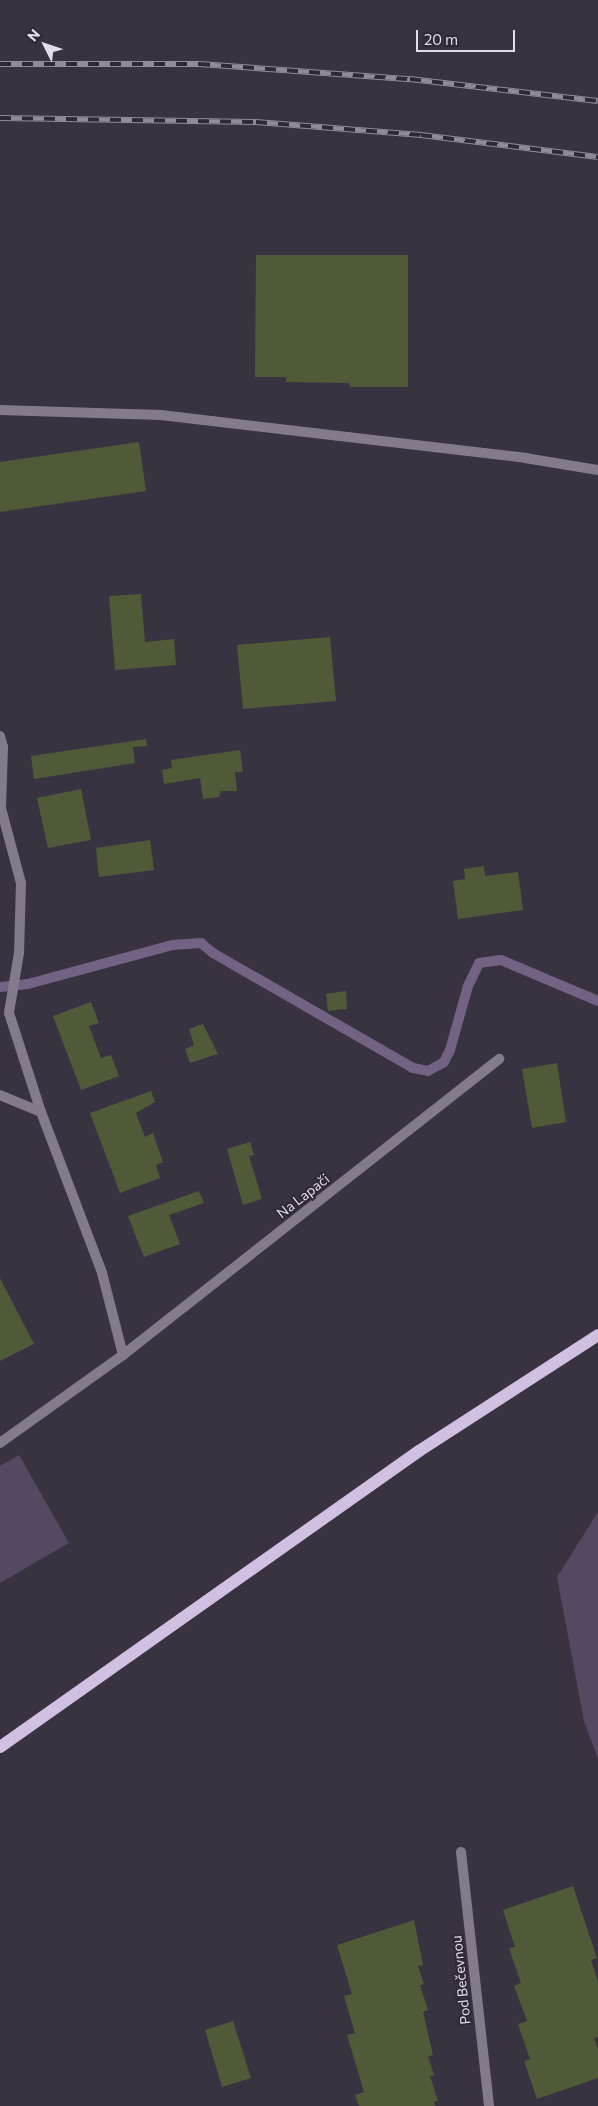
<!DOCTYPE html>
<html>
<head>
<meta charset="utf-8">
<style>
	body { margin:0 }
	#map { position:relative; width:598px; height:2106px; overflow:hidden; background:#393241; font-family:Commissioner,sans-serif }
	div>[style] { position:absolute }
	.green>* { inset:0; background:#554962 }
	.stream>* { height:10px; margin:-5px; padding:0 5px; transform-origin:5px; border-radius:5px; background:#726284 }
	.building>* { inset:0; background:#4f5b38 }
	.service>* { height:10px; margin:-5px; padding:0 5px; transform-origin:5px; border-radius:5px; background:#837b8b }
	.minor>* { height:10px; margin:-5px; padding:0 5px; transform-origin:5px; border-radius:5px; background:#837b8b }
	.primary>* { height:12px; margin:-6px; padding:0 6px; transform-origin:6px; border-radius:6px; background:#d0c0e1 }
	.rail>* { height:5.5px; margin-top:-2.75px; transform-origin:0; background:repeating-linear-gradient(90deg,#2f2836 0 11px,#918b98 0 22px); box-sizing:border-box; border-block:1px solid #918b98 }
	span { translate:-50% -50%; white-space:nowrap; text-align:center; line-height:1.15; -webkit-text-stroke:4px #2f2836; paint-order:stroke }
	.street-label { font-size:14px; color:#e1dce6 }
	.north { position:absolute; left:20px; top:20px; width:50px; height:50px; -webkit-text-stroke:4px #2f2836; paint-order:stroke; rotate:311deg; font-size:14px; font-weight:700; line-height:20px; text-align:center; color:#e1dce6 }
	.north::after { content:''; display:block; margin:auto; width:18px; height:22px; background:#e1dce6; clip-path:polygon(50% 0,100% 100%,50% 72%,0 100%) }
	.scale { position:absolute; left:416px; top:30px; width:99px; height:22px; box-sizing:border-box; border:2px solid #e1dce6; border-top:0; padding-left:6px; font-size:15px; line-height:18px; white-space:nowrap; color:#e1dce6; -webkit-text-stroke:4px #2f2836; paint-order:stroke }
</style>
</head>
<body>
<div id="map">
	<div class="green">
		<div style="clip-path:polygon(19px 1455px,69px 1543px,0 1583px,0 1466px)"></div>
		<div style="clip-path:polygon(598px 1512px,598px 1759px,584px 1721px,557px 1577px)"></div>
	</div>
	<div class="stream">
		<div style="left:0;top:987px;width:28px;rotate:-6deg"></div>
		<div style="left:28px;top:984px;width:150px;rotate:-15.1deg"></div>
		<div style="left:173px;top:945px;width:28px;rotate:-4deg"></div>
		<div style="left:201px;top:943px;width:16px;rotate:40deg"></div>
		<div style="left:213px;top:953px;width:231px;rotate:29.9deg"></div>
		<div style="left:413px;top:1068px;width:15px;rotate:11deg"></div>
		<div style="left:428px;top:1071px;width:18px;rotate:-29deg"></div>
		<div style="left:444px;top:1062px;width:13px;rotate:-63deg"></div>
		<div style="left:450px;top:1050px;width:66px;rotate:-74.3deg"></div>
		<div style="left:468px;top:986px;width:25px;rotate:-64deg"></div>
		<div style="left:479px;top:963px;width:22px;rotate:-8deg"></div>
		<div style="left:501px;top:960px;width:105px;rotate:22.9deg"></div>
	</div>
	<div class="building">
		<div style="clip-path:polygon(256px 255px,408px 255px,408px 387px,350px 387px,349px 383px,286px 382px,286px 377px,255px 377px)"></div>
		<div style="clip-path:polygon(139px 442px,146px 491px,0 512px,0 462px)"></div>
		<div style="clip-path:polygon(141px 594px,145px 642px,174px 639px,176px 665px,115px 670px,109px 596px)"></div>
		<div style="clip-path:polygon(330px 637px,336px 701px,243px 709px,237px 645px)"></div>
		<div style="clip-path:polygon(146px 739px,147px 746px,133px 747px,135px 763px,34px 779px,31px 756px)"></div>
		<div style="clip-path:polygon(240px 750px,243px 772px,235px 772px,237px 791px,221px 791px,219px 797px,203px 799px,200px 778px,164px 784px,162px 770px,172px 768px,171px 760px)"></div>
		<div style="clip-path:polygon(81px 789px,91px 840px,48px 848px,37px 798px)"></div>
		<div style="clip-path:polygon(150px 840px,154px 870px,99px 877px,96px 848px)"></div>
		<div style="clip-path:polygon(484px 866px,485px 876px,518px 872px,523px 910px,458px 919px,453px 881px,465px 879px,464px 869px)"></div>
		<div style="clip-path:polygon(346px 991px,347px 1009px,328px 1011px,326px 994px)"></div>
		<div style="clip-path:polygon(91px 1002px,99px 1023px,89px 1026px,101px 1058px,111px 1055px,119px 1076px,81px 1090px,53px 1016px)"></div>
		<div style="clip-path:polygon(203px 1024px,218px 1054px,190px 1063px,185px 1049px,194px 1045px,189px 1029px)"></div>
		<div style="clip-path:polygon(557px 1063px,566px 1122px,532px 1128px,522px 1069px)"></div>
		<div style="clip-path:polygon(151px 1091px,155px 1102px,136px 1113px,145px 1137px,153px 1133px,163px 1162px,156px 1165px,160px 1178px,120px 1193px,90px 1113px)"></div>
		<div style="clip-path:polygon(250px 1142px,254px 1155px,249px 1156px,262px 1199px,243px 1205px,227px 1149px)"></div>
		<div style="clip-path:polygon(199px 1191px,204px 1203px,169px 1215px,180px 1244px,144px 1257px,128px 1216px)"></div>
		<div style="clip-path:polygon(0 1278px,34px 1344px,0 1361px)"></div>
		<div style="clip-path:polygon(573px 1886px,597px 1958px,591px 1960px,598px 1982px,598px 2037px,594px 2038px,598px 2049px,598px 2078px,537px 2099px,524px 2061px,530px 2059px,518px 2024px,527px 2021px,514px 1986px,521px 1983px,509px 1948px,515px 1947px,503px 1910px)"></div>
		<div style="clip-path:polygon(414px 1920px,423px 1965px,418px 1966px,424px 1984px,420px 1985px,428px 2010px,423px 2012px,433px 2055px,428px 2056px,434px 2075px,430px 2076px,438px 2101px,434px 2102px,435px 2106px,359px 2106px,355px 2095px,364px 2092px,347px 2035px,355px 2033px,344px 1996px,352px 1994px,337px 1945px)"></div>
		<div style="clip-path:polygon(233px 2021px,251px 2078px,222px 2087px,205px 2030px)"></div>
	</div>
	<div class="service">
		<div style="left:0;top:410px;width:161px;rotate:1.8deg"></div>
		<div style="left:161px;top:415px;width:367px;rotate:6.7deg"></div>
		<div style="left:525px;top:458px;width:74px;rotate:9.3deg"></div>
		<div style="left:0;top:736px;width:11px;rotate:75deg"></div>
		<div style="left:3px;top:747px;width:61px;rotate:91.9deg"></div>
		<div style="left:1px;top:808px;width:78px;rotate:75.1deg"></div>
		<div style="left:21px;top:883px;width:70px;rotate:91.6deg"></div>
		<div style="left:19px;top:953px;width:61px;rotate:99.5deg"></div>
		<div style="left:9px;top:1013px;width:104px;rotate:72.1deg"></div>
	</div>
	<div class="minor">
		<div style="left:0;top:1095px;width:44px;rotate:22.5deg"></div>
		<div style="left:41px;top:1112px;width:172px;rotate:69.2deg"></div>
		<div style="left:102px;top:1273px;width:85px;rotate:75.6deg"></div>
		<div style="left:0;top:1443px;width:151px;rotate:-35.6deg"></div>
		<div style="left:123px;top:1355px;width:479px;rotate:-38.2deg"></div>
		<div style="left:461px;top:1852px;width:256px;rotate:83.7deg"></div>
	</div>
	<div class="primary">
		<div style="left:0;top:1747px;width:513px;rotate:-35.24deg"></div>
		<div style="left:419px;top:1451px;width:213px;rotate:-32.9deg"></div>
	</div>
	<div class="rail">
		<div style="left:0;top:64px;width:199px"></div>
		<div style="left:199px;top:64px;width:212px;rotate:4.1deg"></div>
		<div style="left:410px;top:79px;width:189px;rotate:6.7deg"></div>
		<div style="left:0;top:118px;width:256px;rotate:0.9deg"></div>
		<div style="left:256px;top:122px;width:166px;rotate:4.5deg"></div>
		<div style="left:421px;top:135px;width:178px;rotate:7.1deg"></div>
	</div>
	<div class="street-label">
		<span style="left:303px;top:1196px;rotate:-38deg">Na Lapači</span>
		<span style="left:461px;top:1980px;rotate:-96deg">Pod Bečevnou</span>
	</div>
	<div class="north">N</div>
	<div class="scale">20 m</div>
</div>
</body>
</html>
